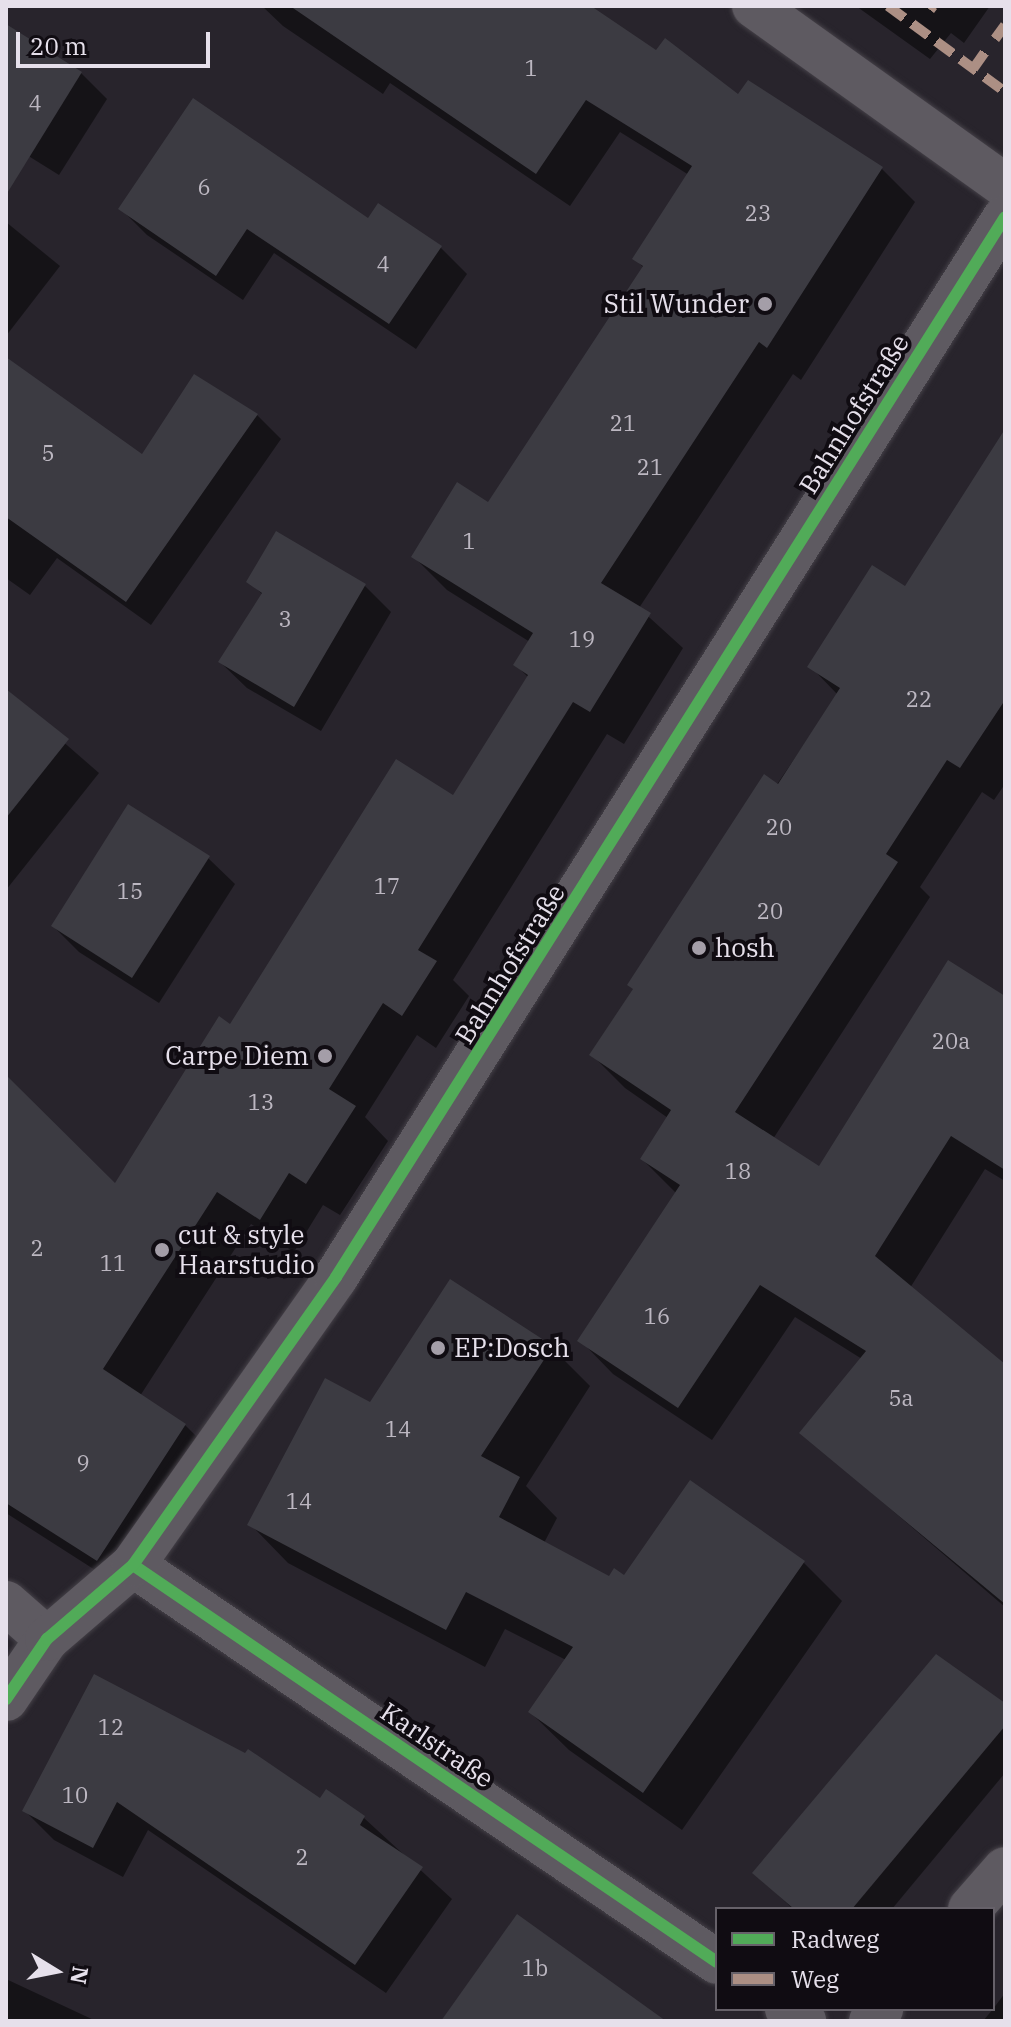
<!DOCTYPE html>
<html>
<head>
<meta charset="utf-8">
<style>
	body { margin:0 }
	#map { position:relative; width:1011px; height:2027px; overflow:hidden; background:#28242c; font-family:"IBM Plex Serif",serif }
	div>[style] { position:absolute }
	.shadow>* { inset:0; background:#0007 }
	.building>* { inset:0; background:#3c3b42 }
	.roads { filter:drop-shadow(0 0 2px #444047) drop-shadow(0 0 2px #444047) }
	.street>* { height:44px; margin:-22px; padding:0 22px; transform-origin:22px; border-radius:22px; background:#5e5a61 }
	.quiet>* { height:10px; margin-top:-5px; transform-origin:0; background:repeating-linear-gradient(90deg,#ac8f84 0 20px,transparent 0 30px) }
	.cycleway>* { height:12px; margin:-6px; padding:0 6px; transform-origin:6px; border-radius:6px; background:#51ab58 }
	.dots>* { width:22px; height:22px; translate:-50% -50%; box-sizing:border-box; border:4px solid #100c12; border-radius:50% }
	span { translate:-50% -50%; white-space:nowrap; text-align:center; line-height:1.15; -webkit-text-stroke:8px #100c12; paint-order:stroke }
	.number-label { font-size:22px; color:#bcb7c1 }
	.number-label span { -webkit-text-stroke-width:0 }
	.poi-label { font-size:26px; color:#e6e0eb }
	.right { translate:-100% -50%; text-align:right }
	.left { translate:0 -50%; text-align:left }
	.street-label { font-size:26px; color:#e6e0eb }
	.frame { position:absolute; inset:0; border:8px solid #e6e0eb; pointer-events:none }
	.legend { position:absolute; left:715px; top:1907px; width:280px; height:104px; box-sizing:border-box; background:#100c12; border:2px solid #666169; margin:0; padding:10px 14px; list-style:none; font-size:24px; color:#e6e0eb }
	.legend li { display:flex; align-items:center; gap:16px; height:40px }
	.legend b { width:40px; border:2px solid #666169 }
	.north { position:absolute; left:16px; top:1931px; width:80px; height:80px; -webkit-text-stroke:6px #100c12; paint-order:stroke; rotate:100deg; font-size:22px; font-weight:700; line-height:32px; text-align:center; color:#e6e0eb }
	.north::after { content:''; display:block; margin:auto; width:28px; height:36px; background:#e6e0eb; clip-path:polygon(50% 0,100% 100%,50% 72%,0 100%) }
	.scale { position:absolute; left:16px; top:32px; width:194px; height:36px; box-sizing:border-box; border:4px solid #e6e0eb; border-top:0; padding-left:10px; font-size:24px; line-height:28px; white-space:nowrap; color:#e6e0eb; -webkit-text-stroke:6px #100c12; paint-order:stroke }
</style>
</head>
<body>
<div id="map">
	<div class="shadow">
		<div style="clip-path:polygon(262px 6px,587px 6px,657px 53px,739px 97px,749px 82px,882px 169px,915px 202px,801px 380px,793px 374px,639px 608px,683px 648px,624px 744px,607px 734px,453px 980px,469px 996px,436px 1048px,417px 1035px,365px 1117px,388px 1141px,340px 1215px,323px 1205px,294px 1252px,251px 1224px,140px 1396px,185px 1425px,218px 1458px,131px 1593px,6px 1513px,6px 1085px,116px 1186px,231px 1026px,454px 798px,529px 678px,516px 665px,530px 642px,447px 590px,414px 557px,489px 505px,644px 268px,635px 259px,689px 175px,620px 132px,570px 206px,390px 83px,383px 94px,283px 26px)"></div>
		<div style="clip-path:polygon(856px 6px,990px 6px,964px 43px,951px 33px,930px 59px)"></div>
		<div style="clip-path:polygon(6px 26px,81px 73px,107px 99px,59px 175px,6px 142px)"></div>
		<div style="clip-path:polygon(121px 209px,368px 221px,441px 248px,467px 274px,416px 349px,274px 253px,243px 300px,147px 235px)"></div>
		<div style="clip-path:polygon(6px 222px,60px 266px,6px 336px)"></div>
		<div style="clip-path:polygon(6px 402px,143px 457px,257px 415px,281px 439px,151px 625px,57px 558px,30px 595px,6px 578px)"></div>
		<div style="clip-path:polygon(1005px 433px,1005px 784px,994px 800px,982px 792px,920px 887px,930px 897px,773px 1139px,819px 1168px,1005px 998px,1005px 1181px,985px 1169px,910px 1288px,1005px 1367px,1005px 1607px,802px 1433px,862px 1359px,795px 1317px,712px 1440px,613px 1374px,580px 1340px,677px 1194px,642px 1159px,668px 1118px,625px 1088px,592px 1055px,838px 695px,810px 666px,905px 588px)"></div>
		<div style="clip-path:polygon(249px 581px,365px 586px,391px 612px,321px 731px,247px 688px,220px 662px,263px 595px)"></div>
		<div style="clip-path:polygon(6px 692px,99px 773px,6px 890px)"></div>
		<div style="clip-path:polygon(208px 858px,235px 884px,159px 1003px,79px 952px,53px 926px)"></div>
		<div style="clip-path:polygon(552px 1348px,590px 1386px,526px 1486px,557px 1518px,544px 1543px,610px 1578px,804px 1563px,842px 1601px,682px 1830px,569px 1750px,530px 1712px,566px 1660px,505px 1629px,485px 1667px,288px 1563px,250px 1524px,371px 1404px)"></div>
		<div style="clip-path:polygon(95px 1676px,321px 1801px,364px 1818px,452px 1899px,386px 1993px,148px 1830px,123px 1877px,54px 1840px,24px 1810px)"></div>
		<div style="clip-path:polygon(1005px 1705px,1005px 1773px,892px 1909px,793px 1909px,755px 1873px)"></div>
		<div style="clip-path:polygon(6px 1979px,96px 2021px,6px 2021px)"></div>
		<div style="clip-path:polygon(1005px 1993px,1005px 2021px,983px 2021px,993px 2009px)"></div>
	</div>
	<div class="building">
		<div style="clip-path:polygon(290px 6px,591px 6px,656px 50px,665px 38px,738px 94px,748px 80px,883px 167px,767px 348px,759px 342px,601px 583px,651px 613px,590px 712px,573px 702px,418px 950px,437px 961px,402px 1016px,383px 1003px,329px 1089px,356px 1106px,306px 1184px,289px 1173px,260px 1220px,217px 1192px,103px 1369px,186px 1424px,97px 1561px,6px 1503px,6px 1075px,115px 1183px,219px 1016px,230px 1024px,396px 759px,453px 795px,528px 675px,513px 665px,533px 633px,411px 557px,457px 482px,488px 502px,643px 266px,632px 259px,692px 166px,586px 100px,536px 174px)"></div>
		<div style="clip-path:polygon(6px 24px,82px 72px,6px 195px)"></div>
		<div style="clip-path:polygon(193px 98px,368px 218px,378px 203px,442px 246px,389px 324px,247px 229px,216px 276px,118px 209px)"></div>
		<div style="clip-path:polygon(6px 357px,142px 454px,194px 374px,258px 414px,126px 602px,6px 517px)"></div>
		<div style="clip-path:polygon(1005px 429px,1005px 700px,960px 768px,947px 760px,886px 854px,898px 862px,735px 1112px,819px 1166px,948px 960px,1005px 996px,1005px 1170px,951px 1136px,875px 1256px,1005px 1364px,1005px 1604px,799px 1433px,866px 1351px,760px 1285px,678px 1408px,577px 1341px,680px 1185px,640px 1159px,671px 1110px,589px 1055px,633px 989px,627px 985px,764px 774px,778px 784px,840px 688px,807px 667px,872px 565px,905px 586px)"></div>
		<div style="clip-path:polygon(276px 531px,366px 584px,294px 707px,218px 662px,262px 593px,246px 582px)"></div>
		<div style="clip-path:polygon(6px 689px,69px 739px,6px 818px)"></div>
		<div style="clip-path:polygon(128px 804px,210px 856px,132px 978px,51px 926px)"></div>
		<div style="clip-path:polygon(450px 1279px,553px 1346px,481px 1456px,520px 1477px,499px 1517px,609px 1576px,614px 1568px,624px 1575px,690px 1480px,805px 1561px,643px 1793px,528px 1712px,573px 1647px,466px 1592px,446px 1630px,247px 1525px,325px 1378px,370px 1402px)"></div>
		<div style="clip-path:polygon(936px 1654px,1005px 1703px,1005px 1726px,852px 1909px,794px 1909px,752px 1873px)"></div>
		<div style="clip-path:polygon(94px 1674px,245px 1753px,248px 1749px,320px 1798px,326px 1789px,365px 1816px,360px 1825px,423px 1867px,355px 1965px,117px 1802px,93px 1848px,22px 1811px)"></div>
		<div style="clip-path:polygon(517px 1914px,666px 2021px,441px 2021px)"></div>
	</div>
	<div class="roads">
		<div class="street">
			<div style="left:754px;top:6px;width:309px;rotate:35.6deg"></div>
			<div style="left:133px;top:1565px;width:706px;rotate:34.21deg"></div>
			<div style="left:6px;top:1603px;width:55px;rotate:41.3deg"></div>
			<div style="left:6px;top:1699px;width:73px;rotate:-55.7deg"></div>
			<div style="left:47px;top:1639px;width:113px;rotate:-40.7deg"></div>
			<div style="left:133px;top:1565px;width:352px;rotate:-54.8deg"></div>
			<div style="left:336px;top:1277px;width:1253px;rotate:-57.74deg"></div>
			<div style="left:970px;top:1909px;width:53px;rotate:-48.8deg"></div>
			<div style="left:787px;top:2009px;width:21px;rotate:35deg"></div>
			<div style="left:871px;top:2021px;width:16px;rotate:-50deg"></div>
		</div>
	</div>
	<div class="quiet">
		<div style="left:888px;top:6px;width:145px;rotate:36.3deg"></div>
		<div style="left:930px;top:10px;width:5px;rotate:-53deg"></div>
		<div style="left:995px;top:39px;width:17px;rotate:-54deg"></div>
		<div style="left:973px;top:69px;width:28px;rotate:-55deg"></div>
	</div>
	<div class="cycleway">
		<div style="left:133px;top:1565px;width:706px;rotate:34.21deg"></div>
		<div style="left:6px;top:1699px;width:73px;rotate:-55.7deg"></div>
		<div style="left:47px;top:1639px;width:113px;rotate:-40.7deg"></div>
		<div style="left:133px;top:1565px;width:352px;rotate:-54.8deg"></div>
		<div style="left:336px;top:1277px;width:1253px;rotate:-57.74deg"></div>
	</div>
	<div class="dots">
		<div style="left:765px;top:304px;background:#a49ea8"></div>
		<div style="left:699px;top:948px;background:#a49ea8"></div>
		<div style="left:325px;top:1056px;background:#a49ea8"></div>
		<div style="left:162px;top:1250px;background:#a49ea8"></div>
		<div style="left:438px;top:1348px;background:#a49ea8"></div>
	</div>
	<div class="number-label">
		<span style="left:531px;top:68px">1</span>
		<span style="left:35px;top:103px">4</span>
		<span style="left:204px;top:187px">6</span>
		<span style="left:758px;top:213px">23</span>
		<span style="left:383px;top:264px">4</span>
		<span style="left:623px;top:423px">21</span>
		<span style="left:48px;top:453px">5</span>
		<span style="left:650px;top:467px">21</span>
		<span style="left:469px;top:541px">1</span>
		<span style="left:285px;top:619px">3</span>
		<span style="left:582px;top:639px">19</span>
		<span style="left:919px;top:699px">22</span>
		<span style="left:779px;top:827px">20</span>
		<span style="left:387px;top:886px">17</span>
		<span style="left:130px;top:891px">15</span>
		<span style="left:770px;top:911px">20</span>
		<span style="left:951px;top:1041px">20a</span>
		<span style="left:261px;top:1102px">13</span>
		<span style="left:738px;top:1171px">18</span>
		<span style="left:37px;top:1248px">2</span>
		<span style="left:113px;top:1263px">11</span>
		<span style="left:657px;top:1316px">16</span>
		<span style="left:901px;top:1398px">5a</span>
		<span style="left:398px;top:1429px">14</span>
		<span style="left:83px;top:1463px">9</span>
		<span style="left:299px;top:1501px">14</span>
		<span style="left:111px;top:1727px">12</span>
		<span style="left:75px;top:1795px">10</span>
		<span style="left:302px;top:1857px">2</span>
		<span style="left:535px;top:1968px">1b</span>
	</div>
	<div class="poi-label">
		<span class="right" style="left:749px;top:304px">Stil Wunder</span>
		<span class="left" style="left:715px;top:948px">hosh</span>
		<span class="right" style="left:309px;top:1056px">Carpe Diem</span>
		<span class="left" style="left:178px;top:1250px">cut &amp; style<br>Haarstudio</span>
		<span class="left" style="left:454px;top:1348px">EP:Dosch</span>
	</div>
	<div class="street-label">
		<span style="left:854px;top:414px;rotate:-58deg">Bahnhofstraße</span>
		<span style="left:510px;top:964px;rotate:-58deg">Bahnhofstraße</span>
		<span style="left:437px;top:1745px;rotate:34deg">Karlstraße</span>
	</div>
	<div class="frame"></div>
	<ul class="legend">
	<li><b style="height:10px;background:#51ab58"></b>Radweg</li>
	<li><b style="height:10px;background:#ac8f84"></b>Weg</li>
	</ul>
	<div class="north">N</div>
	<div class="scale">20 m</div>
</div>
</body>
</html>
